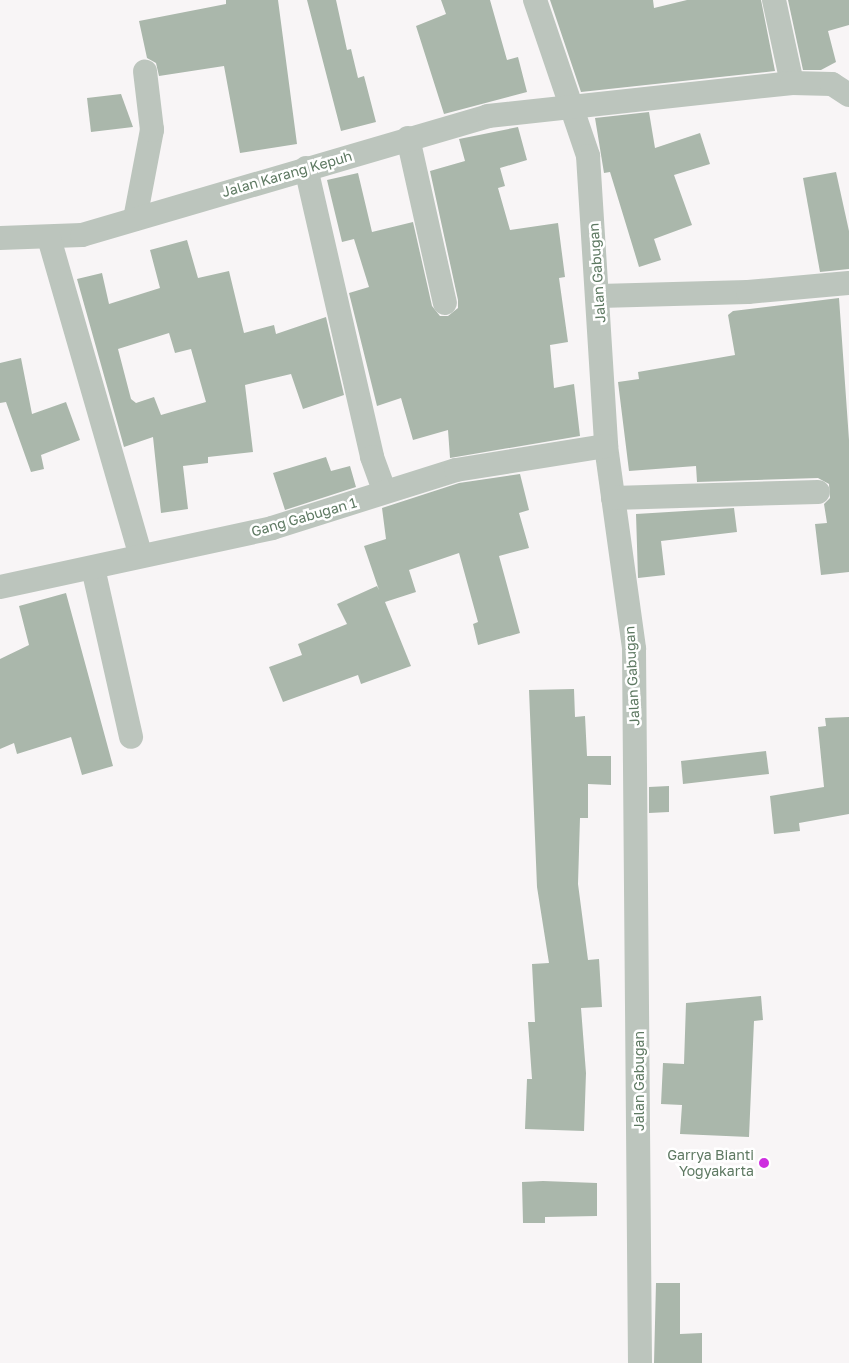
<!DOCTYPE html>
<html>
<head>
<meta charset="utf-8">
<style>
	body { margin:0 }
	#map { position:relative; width:849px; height:1363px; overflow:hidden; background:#f8f5f6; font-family:"Golos Text",sans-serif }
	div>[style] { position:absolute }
	.building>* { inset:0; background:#aab7ab }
	.street>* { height:24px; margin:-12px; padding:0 12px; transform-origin:12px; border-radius:12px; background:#bcc5bd }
	.dots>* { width:14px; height:14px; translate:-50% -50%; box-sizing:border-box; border:2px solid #fff; border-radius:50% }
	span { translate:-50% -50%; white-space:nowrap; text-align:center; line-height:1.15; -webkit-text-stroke:5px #fff; paint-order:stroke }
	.street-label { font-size:14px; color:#5e7962 }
	.poi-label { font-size:14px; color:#5e7962 }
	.right { translate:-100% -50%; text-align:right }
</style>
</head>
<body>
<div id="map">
	<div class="building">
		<div style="clip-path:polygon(226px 0,278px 0,297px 144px,240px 153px,224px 66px,159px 76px,156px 63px,147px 58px,139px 21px,226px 4px)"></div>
		<div style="clip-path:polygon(307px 0,336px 0,347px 50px,351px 49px,358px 78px,364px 76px,376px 122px,341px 131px)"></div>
		<div style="clip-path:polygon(441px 0,490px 0,507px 60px,518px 57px,527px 92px,444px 114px,416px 26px,446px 14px)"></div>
		<div style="clip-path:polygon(550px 0,653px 0,654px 8px,687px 0,761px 0,775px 71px,581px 92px)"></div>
		<div style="clip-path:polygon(788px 0,849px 0,849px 25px,828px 31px,836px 62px,821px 70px,803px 70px)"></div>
		<div style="clip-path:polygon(121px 94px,133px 127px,91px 132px,87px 98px)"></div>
		<div style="clip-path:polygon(649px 112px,655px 148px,700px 133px,710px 164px,674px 175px,692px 225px,654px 239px,661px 260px,639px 267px,610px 172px,604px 173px,595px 118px)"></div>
		<div style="clip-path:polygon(518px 127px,527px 160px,500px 168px,505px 186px,498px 188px,510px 230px,558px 223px,565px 277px,559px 278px,568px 342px,550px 345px,554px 388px,574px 384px,580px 436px,450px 458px,448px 430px,413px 440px,401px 398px,377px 406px,349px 293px,369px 287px,354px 239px,342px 242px,327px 180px,358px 173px,372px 232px,413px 222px,432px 306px,440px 316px,448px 316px,458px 308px,458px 300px,430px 171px,465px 161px,459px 139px)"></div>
		<div style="clip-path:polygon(836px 172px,849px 231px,849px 269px,820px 272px,803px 178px)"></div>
		<div style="clip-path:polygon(evenodd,187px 240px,198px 278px,229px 271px,244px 333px,274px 325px,276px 334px,326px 317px,344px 395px,303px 409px,291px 374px,245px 385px,253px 452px,208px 457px,208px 463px,183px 466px,188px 509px,161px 513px,153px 437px,124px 447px,77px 279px,102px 273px,109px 304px,160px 288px,150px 250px,187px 240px,169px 333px,175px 353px,191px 349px,206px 402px,161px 415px,154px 397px,136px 403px,131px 399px,118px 349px,169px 333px)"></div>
		<div style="clip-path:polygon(839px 298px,849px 440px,849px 572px,821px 575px,815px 524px,827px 523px,824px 504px,830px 498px,829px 484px,818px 478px,697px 482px,696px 466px,629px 471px,618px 382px,639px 379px,638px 372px,735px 355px,728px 315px,733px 311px)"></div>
		<div style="clip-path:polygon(21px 358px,32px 414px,66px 402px,80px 440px,41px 455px,44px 469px,31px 472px,6px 402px,0 403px,0 363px)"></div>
		<div style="clip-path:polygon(326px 457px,331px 471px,350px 466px,356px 487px,285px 510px,273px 473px)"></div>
		<div style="clip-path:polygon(520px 474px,529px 510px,519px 513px,529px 548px,499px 556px,520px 633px,478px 645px,473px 624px,478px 622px,459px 553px,409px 570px,416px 592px,385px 602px,411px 666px,361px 684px,358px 675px,283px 702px,269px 667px,302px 655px,298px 644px,347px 624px,337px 604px,377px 586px,379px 590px,364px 546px,386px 539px,382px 508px,459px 483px)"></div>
		<div style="clip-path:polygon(734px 508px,737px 532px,661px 541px,665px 575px,638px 578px,636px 514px)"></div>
		<div style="clip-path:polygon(66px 593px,113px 766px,82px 775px,71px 737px,17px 754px,14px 743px,0 749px,0 659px,29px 645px,19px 606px)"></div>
		<div style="clip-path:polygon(574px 689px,575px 717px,585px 716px,587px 756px,611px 756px,611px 785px,588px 784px,588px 818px,580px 818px,578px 884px,588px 960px,599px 959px,602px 1007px,581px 1008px,586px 1073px,584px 1131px,525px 1129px,527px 1079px,532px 1079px,528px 1022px,535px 1022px,532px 964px,549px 963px,537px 887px,529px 690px)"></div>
		<div style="clip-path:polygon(849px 717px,849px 814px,799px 823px,800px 831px,774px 834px,770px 796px,824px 787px,818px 727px,826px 726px,825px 718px)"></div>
		<div style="clip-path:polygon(766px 751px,769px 774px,683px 784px,681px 761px)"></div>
		<div style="clip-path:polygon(669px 786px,669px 812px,649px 813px,649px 787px)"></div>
		<div style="clip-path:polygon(761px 996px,763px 1020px,754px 1021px,749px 1137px,680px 1134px,682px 1105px,661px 1104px,663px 1063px,684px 1064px,686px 1003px)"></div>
		<div style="clip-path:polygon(543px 1181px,597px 1183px,597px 1216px,545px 1217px,545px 1223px,523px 1223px,522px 1182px)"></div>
		<div style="clip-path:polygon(656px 1283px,680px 1283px,680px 1334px,702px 1333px,702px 1363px,654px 1363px)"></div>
	</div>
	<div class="street">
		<div style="left:535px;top:0;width:165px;rotate:71.2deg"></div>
		<div style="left:588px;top:156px;width:291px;rotate:86.4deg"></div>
		<div style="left:606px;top:446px;width:205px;rotate:82.1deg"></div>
		<div style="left:634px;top:649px;width:714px;rotate:89.52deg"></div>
		<div style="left:774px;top:0;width:85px;rotate:77.8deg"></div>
		<div style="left:408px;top:138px;width:169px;rotate:77.4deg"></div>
		<div style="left:306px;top:168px;width:296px;rotate:77.1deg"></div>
		<div style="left:372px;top:457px;width:35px;rotate:70deg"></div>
		<div style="left:135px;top:219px;width:91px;rotate:-79.2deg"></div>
		<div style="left:152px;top:130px;width:59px;rotate:-96.8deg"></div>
		<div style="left:0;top:238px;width:82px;rotate:-2.1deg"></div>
		<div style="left:82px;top:235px;width:423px;rotate:-16.3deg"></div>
		<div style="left:488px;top:116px;width:306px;rotate:-6.2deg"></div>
		<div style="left:792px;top:83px;width:40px;rotate:1.4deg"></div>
		<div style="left:832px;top:84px;width:20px;rotate:33deg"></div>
		<div style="left:49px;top:238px;width:331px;rotate:73.9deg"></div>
		<div style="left:599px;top:296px;width:149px;rotate:-1.5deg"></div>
		<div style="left:748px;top:292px;width:101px;rotate:-5.1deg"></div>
		<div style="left:613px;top:498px;width:205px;rotate:-1.7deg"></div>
		<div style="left:93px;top:568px;width:173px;rotate:77.3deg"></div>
		<div style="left:0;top:587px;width:278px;rotate:-12.2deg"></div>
		<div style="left:272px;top:528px;width:193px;rotate:-17.5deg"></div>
		<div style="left:456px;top:470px;width:152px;rotate:-9.1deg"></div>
	</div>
	<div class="dots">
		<div style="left:764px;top:1163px;background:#ce2ddf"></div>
	</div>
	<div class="street-label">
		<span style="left:287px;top:174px;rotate:-16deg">Jalan Karang Kepuh</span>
		<span style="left:597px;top:273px;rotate:-94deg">Jalan Gabugan</span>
		<span style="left:304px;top:517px;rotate:-16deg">Gang Gabugan 1</span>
		<span style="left:632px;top:676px;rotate:-93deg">Jalan Gabugan</span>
		<span style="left:639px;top:1081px;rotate:-90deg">Jalan Gabugan</span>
	</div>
	<div class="poi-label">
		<span class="right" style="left:754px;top:1163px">Garrya Bianti<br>Yogyakarta</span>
	</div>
</div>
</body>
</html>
